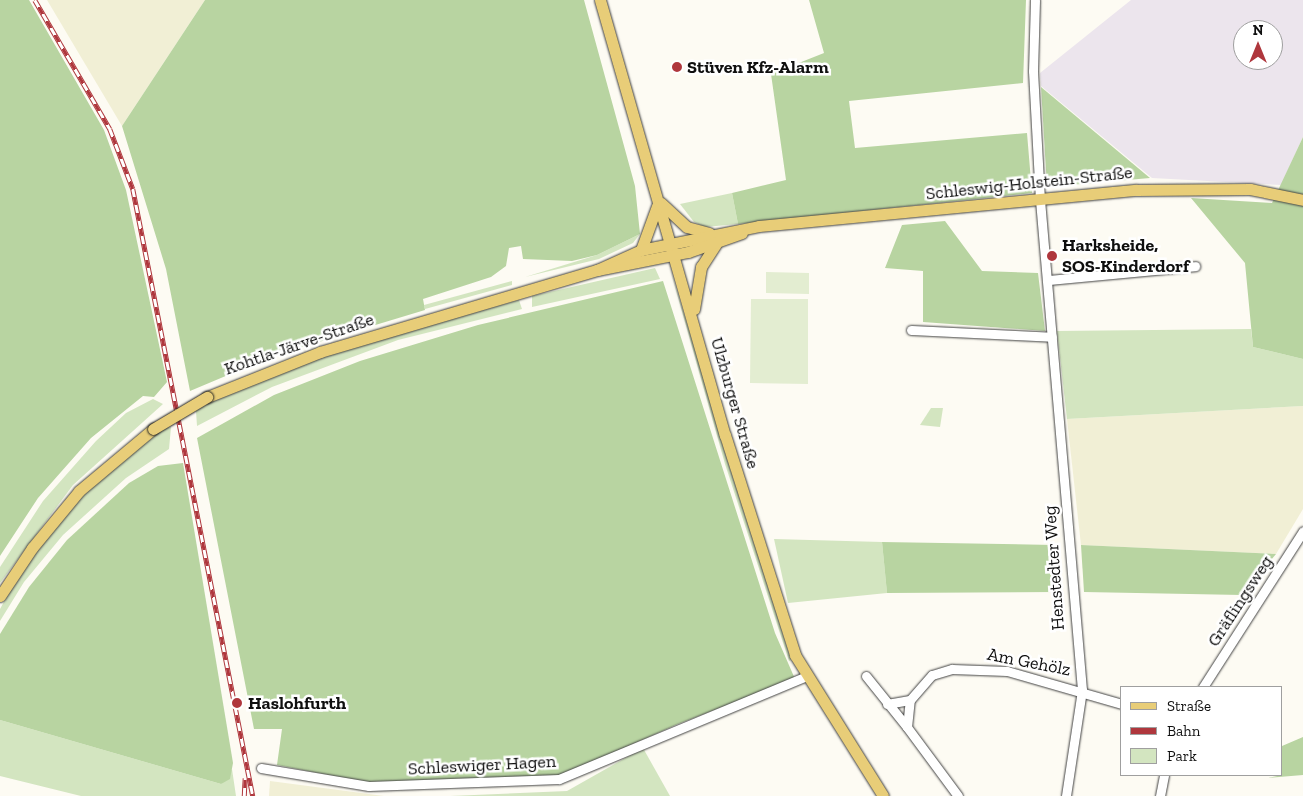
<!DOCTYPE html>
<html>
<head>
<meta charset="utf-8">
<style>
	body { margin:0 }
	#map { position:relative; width:1303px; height:796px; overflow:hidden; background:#fdfbf3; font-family:"Zilla Slab",serif }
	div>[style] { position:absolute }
	.industrial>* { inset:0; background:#ece5ed }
	.farmland>* { inset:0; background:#f1efd5 }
	.green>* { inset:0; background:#d3e5c0 }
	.forest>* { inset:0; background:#b8d4a1 }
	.pitch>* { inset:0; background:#e3edd1 }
	.roads { filter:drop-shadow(0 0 1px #424242) drop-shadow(0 0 1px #424242) }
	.minor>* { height:9px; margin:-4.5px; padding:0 4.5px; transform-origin:4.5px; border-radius:4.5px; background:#fff }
	.major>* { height:11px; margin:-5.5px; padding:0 5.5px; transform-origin:5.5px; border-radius:5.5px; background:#e8cd78 }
	.rail>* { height:4.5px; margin-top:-2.25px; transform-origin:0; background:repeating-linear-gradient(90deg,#fff 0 8px,#af373d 0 16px); box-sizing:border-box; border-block:1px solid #af373d }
	.bridges { filter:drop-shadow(0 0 1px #202020) drop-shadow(0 0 1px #202020) }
	.major-bridge>* { height:11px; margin:-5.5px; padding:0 5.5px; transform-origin:5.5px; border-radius:5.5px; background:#e8cd78 }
	.dots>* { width:14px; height:14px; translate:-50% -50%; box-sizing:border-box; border:2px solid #fff; border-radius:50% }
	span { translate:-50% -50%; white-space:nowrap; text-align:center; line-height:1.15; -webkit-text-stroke:5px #fff; paint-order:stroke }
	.poi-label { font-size:18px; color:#0f0f0f; font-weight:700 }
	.left { translate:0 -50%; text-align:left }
	.street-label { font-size:18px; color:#0f0f0f }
	.legend { position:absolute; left:1120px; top:686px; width:162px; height:90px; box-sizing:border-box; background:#fff; border:1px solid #9f9f9f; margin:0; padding:6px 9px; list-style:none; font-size:15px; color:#0f0f0f }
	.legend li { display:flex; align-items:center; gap:10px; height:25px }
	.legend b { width:25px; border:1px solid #9f9f9f }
	.north { position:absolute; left:1233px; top:20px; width:50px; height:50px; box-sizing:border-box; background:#fff; border:1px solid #9f9f9f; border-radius:50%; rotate:0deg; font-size:14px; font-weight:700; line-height:20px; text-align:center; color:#0f0f0f }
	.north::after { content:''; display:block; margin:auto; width:18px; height:22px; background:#af373d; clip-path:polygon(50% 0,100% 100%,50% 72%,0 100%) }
</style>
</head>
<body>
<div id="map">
	<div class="industrial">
		<div style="clip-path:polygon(evenodd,1131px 0,1303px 0,1303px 137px,1281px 185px,1152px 178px,1041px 86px,1040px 73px,1131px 0,1243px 30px,1273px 30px,1273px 60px,1243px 60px,1243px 30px)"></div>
	</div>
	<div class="farmland">
		<div style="clip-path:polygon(47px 0,205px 0,122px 126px)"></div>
		<div style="clip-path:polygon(1303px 406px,1303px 509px,1276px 554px,1081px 545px,1067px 419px)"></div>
		<div style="clip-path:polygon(270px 781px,384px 796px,269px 796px)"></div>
	</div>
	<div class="green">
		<div style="clip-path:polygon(732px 193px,738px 224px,705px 227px,694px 222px,680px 204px)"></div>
		<div style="clip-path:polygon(640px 234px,633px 243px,599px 259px,525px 277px,597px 255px)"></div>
		<div style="clip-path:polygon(655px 268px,660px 279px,532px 307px,532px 296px)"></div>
		<div style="clip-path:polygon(670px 269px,791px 660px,789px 661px,725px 464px)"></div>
		<div style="clip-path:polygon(512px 281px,512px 285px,425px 309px,424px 305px)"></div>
		<div style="clip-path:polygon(519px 300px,522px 309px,398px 340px,272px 387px,197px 426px,196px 411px,228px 392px,338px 351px)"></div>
		<div style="clip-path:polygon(1251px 329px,1253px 347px,1303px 359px,1303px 406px,1067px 419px,1057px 331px)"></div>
		<div style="clip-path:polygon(153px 399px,163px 404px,73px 485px,0 583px,0 567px,43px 501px,96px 441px,126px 413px)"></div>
		<div style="clip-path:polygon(931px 408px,943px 408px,940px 427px,920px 425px)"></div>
		<div style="clip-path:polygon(171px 427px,169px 449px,126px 478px,63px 535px,24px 582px,0 621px,0 609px,18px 576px,82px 494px,157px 431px)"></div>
		<div style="clip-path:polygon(774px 539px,882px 542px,887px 593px,788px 603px)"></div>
		<div style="clip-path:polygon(0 720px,221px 784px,232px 769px,236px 796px,81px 796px,0 776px)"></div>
		<div style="clip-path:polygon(643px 748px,670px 796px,450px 796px,567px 791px)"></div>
	</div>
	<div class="forest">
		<div style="clip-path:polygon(0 0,29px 0,104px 130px,126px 190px,167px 382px,154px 397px,143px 396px,91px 438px,38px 498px,0 556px)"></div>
		<div style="clip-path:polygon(205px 0,584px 0,635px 186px,640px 234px,597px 255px,572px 261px,523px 259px,521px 246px,509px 248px,506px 266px,491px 277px,423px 299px,425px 310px,276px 355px,190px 391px,166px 269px,122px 126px)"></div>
		<div style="clip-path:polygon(809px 0,1026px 0,1023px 83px,849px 101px,855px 148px,1027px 133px,1032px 193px,738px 224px,732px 193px,786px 180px,771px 74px,824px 53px)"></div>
		<div style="clip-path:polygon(1041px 87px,1150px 178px,1047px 187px)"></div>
		<div style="clip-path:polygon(1303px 137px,1303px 359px,1253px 347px,1245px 263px,1191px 198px,1272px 203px)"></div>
		<div style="clip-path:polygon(945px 221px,982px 271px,1038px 273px,1045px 331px,923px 322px,923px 271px,885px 268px,902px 225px)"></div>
		<div style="clip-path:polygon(663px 281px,775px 633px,795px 679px,678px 724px,559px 777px,369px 783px,277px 765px,282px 729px,254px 729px,197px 438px,274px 395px,360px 361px,478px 325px)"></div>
		<div style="clip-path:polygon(183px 463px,233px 763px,230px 779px,221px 784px,0 720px,0 634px,29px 587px,67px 540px,129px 483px,158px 466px)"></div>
		<div style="clip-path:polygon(882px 542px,1054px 545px,1056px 592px,887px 593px)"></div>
		<div style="clip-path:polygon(1081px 545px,1276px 554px,1242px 595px,1084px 592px)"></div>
		<div style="clip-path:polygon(1303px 737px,1303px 775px,1268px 778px,1282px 775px,1282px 746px)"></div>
	</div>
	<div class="pitch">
		<div style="clip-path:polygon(766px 272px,809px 273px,809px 294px,766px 293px)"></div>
		<div style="clip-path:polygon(751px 299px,808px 299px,808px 384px,750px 383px)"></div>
	</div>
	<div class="roads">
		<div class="minor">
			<div style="left:1035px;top:0;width:71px;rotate:91.6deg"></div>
			<div style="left:1033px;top:71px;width:129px;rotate:86.9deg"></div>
			<div style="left:1040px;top:200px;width:492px;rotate:85.1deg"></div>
			<div style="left:1082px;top:690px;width:107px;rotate:98.6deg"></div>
			<div style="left:1048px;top:280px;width:148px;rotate:-5.4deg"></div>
			<div style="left:911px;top:330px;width:141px;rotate:2.8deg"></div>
			<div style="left:866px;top:676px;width:65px;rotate:51.2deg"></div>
			<div style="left:1203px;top:687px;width:185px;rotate:-57.3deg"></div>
			<div style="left:887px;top:704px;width:23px;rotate:-10deg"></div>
			<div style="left:261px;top:768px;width:109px;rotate:9.5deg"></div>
			<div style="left:369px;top:786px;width:190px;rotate:-2.1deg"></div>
			<div style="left:559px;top:779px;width:268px;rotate:-22.6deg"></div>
			<div style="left:958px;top:796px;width:86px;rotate:-126.5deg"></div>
			<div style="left:907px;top:727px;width:27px;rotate:-84deg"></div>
			<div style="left:910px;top:700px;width:33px;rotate:-49deg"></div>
			<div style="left:932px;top:675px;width:21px;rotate:-17deg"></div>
			<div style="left:952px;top:669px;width:55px;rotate:2.1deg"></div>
			<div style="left:1007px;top:671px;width:120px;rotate:16deg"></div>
			<div style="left:1160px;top:796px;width:21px;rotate:-79deg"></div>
		</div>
		<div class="major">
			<div style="left:600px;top:0;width:453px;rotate:74deg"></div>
			<div style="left:725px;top:435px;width:231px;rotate:72.3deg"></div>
			<div style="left:795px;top:655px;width:166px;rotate:58deg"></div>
			<div style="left:661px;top:203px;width:35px;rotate:43deg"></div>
			<div style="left:687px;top:227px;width:23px;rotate:15deg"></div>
			<div style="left:641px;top:250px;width:47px;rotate:-70deg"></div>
			<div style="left:597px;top:270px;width:48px;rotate:-24.4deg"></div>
			<div style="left:641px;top:250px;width:120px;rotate:-11.5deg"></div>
			<div style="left:759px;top:226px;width:379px;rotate:-5.5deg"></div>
			<div style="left:1136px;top:190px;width:114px;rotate:-0.5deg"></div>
			<div style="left:1250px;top:189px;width:54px;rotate:11.7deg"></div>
			<div style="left:694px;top:309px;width:43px;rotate:-80.5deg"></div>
			<div style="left:701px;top:267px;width:27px;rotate:-57deg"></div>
			<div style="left:207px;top:397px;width:122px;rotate:-21.7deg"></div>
			<div style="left:320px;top:352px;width:289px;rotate:-16.5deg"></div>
			<div style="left:597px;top:270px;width:93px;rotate:-11.2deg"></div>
			<div style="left:688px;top:252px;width:57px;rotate:-19.4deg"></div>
			<div style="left:0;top:596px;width:58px;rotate:-56.3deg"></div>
			<div style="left:32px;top:548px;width:74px;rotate:-50.5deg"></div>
			<div style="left:79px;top:491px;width:97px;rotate:-40deg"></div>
		</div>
	</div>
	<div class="rail">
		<div style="left:35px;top:0;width:149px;rotate:59.8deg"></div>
		<div style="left:110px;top:129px;width:64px;rotate:69deg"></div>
		<div style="left:133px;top:189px;width:619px;rotate:78.82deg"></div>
		<div style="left:244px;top:796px;width:18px;rotate:-87deg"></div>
	</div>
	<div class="bridges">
		<div class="major-bridge">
			<div style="left:153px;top:429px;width:63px;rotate:-30.7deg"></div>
		</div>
	</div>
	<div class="dots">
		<div style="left:677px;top:67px;background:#af373d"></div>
		<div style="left:1052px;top:256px;background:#af373d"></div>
		<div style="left:237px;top:703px;background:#af373d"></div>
	</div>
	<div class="poi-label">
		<span class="left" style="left:687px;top:67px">Stüven Kfz-Alarm</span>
		<span class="left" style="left:1062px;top:256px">Harksheide,<br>SOS-Kinderdorf</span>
		<span class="left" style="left:248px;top:703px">Haslohfurth</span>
	</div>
	<div class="street-label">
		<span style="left:1029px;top:183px;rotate:-6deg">Schleswig-Holstein-Straße</span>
		<span style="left:299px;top:344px;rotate:-19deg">Kohtla-Järve-Straße</span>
		<span style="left:735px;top:403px;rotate:74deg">Ulzburger Straße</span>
		<span style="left:1054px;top:568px;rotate:-94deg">Henstedter Weg</span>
		<span style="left:1240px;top:601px;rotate:-57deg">Gräflingsweg</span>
		<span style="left:1029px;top:662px;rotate:11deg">Am Gehölz</span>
		<span style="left:482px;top:765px;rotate:-3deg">Schleswiger Hagen</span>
	</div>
	<ul class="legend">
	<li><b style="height:6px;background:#e8cd78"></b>Straße</li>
	<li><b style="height:6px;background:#af373d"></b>Bahn</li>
	<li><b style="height:14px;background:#d3e5c0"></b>Park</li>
	</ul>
	<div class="north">N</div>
</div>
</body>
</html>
